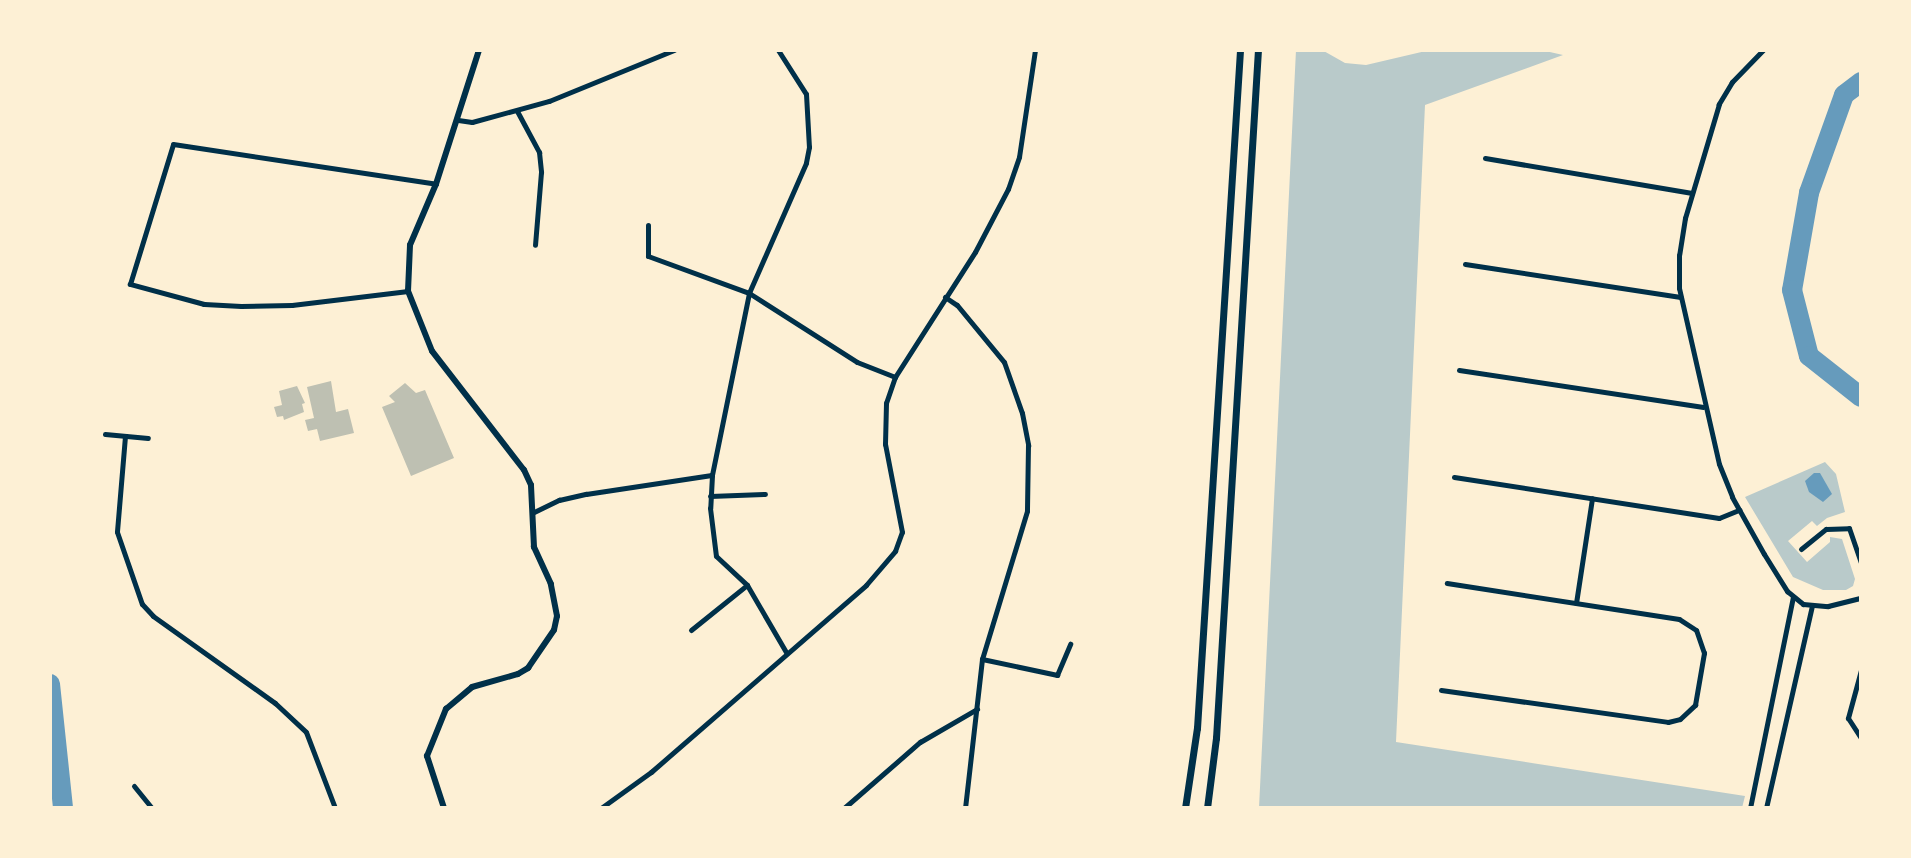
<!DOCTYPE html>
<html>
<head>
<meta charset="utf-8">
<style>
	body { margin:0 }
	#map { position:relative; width:1911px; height:858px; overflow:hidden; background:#fdf0d5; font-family:Lato,sans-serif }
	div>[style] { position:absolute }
	.green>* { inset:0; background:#b9caca }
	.water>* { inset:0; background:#669bbc }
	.river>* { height:20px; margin:-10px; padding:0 10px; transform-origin:10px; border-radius:10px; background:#669bbc }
	.building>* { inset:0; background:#bec0b2 }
	.minor>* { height:5px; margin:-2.5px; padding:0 2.5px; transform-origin:2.5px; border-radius:2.5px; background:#003049 }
	.tertiary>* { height:6px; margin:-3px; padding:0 3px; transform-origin:3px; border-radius:3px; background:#003049 }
	.secondary>* { height:7px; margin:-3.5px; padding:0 3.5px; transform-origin:3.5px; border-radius:3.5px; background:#003049 }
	span { translate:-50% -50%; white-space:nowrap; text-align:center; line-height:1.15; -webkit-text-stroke:7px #fdf0d5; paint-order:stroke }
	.frame { position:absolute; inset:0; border:52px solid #fdf0d5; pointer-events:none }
</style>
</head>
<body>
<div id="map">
	<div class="green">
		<div style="clip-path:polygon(1296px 50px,1322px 50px,1345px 63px,1366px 65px,1430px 50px,1541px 50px,1563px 55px,1425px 105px,1396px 742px,1745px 796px,1742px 808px,1259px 808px)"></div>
		<div style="clip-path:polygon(1825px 462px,1836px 474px,1845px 512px,1827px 518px,1817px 526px,1812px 521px,1788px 541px,1807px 562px,1830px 542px,1830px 537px,1842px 539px,1855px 579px,1853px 586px,1846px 590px,1823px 590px,1793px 577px,1745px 497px)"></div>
	</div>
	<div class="water">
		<div style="clip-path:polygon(1814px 473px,1820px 473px,1832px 494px,1823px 502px,1809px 492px,1805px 481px)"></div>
	</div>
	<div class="river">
		<div style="left:1861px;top:82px;width:21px;rotate:143deg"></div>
		<div style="left:1844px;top:95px;width:104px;rotate:109.7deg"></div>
		<div style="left:1809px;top:193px;width:98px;rotate:99.9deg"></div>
		<div style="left:1792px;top:290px;width:68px;rotate:75.6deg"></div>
		<div style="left:1809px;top:356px;width:66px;rotate:38.3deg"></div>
		<div style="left:50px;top:684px;width:125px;rotate:84deg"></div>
	</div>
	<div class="building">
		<div style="clip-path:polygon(331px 381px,336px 412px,348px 409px,354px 433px,320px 441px,317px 429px,308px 431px,305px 420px,314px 418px,307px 387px)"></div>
		<div style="clip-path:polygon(405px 383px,416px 393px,425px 390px,454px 458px,411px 476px,382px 407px,395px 402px,389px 396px)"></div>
		<div style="clip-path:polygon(297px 386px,305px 403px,302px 404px,304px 412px,284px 420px,283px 416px,277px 417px,274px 407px,282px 405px,279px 391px)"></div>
	</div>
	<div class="minor">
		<div style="left:778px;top:50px;width:52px;rotate:57.5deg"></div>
		<div style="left:806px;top:94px;width:53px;rotate:86.8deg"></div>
		<div style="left:809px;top:147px;width:16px;rotate:101deg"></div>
		<div style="left:806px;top:163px;width:142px;rotate:113.7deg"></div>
		<div style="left:749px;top:293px;width:186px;rotate:101.5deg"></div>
		<div style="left:712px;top:475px;width:33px;rotate:93deg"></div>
		<div style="left:710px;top:508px;width:48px;rotate:82.9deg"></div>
		<div style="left:716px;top:556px;width:42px;rotate:43.1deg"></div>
		<div style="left:747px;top:585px;width:78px;rotate:59.8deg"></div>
		<div style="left:1763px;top:50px;width:45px;rotate:134.1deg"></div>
		<div style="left:1732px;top:82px;width:26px;rotate:121deg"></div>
		<div style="left:1719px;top:104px;width:119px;rotate:106.6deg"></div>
		<div style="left:1685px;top:218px;width:37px;rotate:99deg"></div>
		<div style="left:1679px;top:255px;width:33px;rotate:90deg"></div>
		<div style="left:1679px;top:288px;width:180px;rotate:77.2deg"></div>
		<div style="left:1719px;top:464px;width:35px;rotate:68deg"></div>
		<div style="left:1732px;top:497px;width:65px;rotate:60.7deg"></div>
		<div style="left:1764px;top:554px;width:44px;rotate:58.1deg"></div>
		<div style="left:1787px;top:591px;width:21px;rotate:39deg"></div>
		<div style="left:1803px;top:604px;width:25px;rotate:5deg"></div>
		<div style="left:1828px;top:606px;width:34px;rotate:-14deg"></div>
		<div style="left:517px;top:111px;width:47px;rotate:61.8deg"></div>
		<div style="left:539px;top:152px;width:20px;rotate:84deg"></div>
		<div style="left:541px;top:172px;width:73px;rotate:94.7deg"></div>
		<div style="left:458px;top:120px;width:14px;rotate:8deg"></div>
		<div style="left:472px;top:122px;width:80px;rotate:-15.3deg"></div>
		<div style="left:549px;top:101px;width:135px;rotate:-22.2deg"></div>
		<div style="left:1485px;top:158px;width:210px;rotate:9.6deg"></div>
		<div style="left:648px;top:225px;width:31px;rotate:90deg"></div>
		<div style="left:648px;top:256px;width:108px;rotate:20.1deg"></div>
		<div style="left:749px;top:293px;width:128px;rotate:32.6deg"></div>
		<div style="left:857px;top:362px;width:41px;rotate:21.5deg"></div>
		<div style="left:1465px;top:264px;width:218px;rotate:8.7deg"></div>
		<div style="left:408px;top:291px;width:117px;rotate:173.1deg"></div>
		<div style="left:292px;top:305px;width:51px;rotate:178.9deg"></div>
		<div style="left:241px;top:306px;width:37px;rotate:-177deg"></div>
		<div style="left:204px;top:304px;width:77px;rotate:-164.9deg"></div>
		<div style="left:130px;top:284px;width:146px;rotate:-72.9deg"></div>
		<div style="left:173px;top:144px;width:266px;rotate:8.6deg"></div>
		<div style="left:945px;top:297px;width:14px;rotate:34deg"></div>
		<div style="left:957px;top:305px;width:74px;rotate:50.5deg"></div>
		<div style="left:1004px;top:362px;width:54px;rotate:70.6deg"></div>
		<div style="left:1022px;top:413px;width:33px;rotate:79deg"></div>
		<div style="left:1028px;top:445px;width:66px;rotate:90.9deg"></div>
		<div style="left:1027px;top:511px;width:155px;rotate:106.9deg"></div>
		<div style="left:982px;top:659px;width:150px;rotate:96.5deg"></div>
		<div style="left:1459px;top:370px;width:247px;rotate:8.6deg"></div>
		<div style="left:105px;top:434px;width:43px;rotate:5.3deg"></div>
		<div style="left:125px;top:436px;width:96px;rotate:94.8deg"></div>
		<div style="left:117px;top:532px;width:76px;rotate:70.9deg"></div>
		<div style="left:142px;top:604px;width:16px;rotate:47deg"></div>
		<div style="left:153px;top:616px;width:150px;rotate:35.5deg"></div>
		<div style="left:275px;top:703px;width:42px;rotate:43.1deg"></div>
		<div style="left:306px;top:732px;width:81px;rotate:69.1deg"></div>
		<div style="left:1454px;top:477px;width:268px;rotate:8.8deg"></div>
		<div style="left:1719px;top:518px;width:22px;rotate:-22deg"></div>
		<div style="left:710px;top:496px;width:55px;rotate:-2.1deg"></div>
		<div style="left:534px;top:512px;width:28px;rotate:-26deg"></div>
		<div style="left:559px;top:500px;width:28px;rotate:-13deg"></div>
		<div style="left:586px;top:494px;width:127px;rotate:-8.6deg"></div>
		<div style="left:1801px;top:549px;width:32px;rotate:-39deg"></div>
		<div style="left:1826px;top:529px;width:23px;rotate:-2deg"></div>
		<div style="left:1849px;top:528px;width:37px;rotate:71deg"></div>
		<div style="left:1576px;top:603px;width:106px;rotate:-81.3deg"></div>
		<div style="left:691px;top:630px;width:72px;rotate:-38.8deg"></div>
		<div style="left:982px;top:659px;width:77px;rotate:12deg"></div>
		<div style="left:1057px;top:675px;width:34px;rotate:-67deg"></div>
		<div style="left:1861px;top:670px;width:50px;rotate:105.2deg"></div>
		<div style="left:1848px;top:718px;width:24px;rotate:57deg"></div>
		<div style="left:1441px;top:690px;width:229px;rotate:8deg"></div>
		<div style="left:1668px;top:722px;width:12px;rotate:-14deg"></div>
		<div style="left:1680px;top:719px;width:21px;rotate:-43deg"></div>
		<div style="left:1695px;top:705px;width:53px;rotate:-80.2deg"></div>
		<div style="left:1704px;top:653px;width:24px;rotate:-109deg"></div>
		<div style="left:1696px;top:630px;width:20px;rotate:-147deg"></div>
		<div style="left:1679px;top:619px;width:235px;rotate:-171.2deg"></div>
		<div style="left:134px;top:786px;width:28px;rotate:51deg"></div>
		<div style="left:601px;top:808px;width:62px;rotate:-35.8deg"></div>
		<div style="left:651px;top:772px;width:285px;rotate:-41deg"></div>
		<div style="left:866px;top:585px;width:45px;rotate:-49.5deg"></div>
		<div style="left:895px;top:551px;width:20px;rotate:-70deg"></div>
		<div style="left:902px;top:532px;width:90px;rotate:-100.9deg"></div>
		<div style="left:885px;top:444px;width:41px;rotate:-88.6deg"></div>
		<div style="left:886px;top:403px;width:28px;rotate:-71deg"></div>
		<div style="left:895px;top:377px;width:148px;rotate:-57.4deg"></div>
		<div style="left:975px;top:252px;width:71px;rotate:-62.4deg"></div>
		<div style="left:1008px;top:189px;width:34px;rotate:-71deg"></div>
		<div style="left:1019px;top:157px;width:108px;rotate:-81.5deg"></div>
		<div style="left:844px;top:808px;width:101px;rotate:-41deg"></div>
		<div style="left:920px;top:742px;width:66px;rotate:-30.1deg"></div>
		<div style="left:1750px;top:808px;width:215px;rotate:-78.5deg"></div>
		<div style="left:1766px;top:808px;width:207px;rotate:-77.2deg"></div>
	</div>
	<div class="tertiary">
		<div style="left:444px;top:808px;width:55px;rotate:-108.1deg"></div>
		<div style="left:427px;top:756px;width:51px;rotate:-68deg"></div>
		<div style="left:446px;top:709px;width:34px;rotate:-40deg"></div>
		<div style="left:472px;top:687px;width:48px;rotate:-15.8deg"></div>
		<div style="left:518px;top:674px;width:12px;rotate:-31deg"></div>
		<div style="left:528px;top:668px;width:46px;rotate:-55.6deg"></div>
		<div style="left:554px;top:630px;width:14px;rotate:-78deg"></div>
		<div style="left:557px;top:616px;width:33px;rotate:-101deg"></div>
		<div style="left:551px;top:584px;width:41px;rotate:-114.7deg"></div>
		<div style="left:534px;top:547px;width:62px;rotate:-92.8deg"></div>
		<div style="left:531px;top:485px;width:17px;rotate:-115deg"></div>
		<div style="left:524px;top:470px;width:150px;rotate:-127.7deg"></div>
		<div style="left:432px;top:351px;width:65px;rotate:-111.8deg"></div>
		<div style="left:408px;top:291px;width:46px;rotate:-87.5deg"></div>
		<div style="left:410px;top:245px;width:66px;rotate:-66.9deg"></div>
		<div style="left:436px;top:184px;width:141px;rotate:-72.2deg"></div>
	</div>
	<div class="secondary">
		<div style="left:1185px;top:808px;width:81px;rotate:-81.5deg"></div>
		<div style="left:1197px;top:728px;width:679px;rotate:-86.37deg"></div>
		<div style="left:1207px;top:808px;width:71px;rotate:-82.7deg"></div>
		<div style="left:1216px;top:738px;width:689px;rotate:-86.51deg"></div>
	</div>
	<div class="frame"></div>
</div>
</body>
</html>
